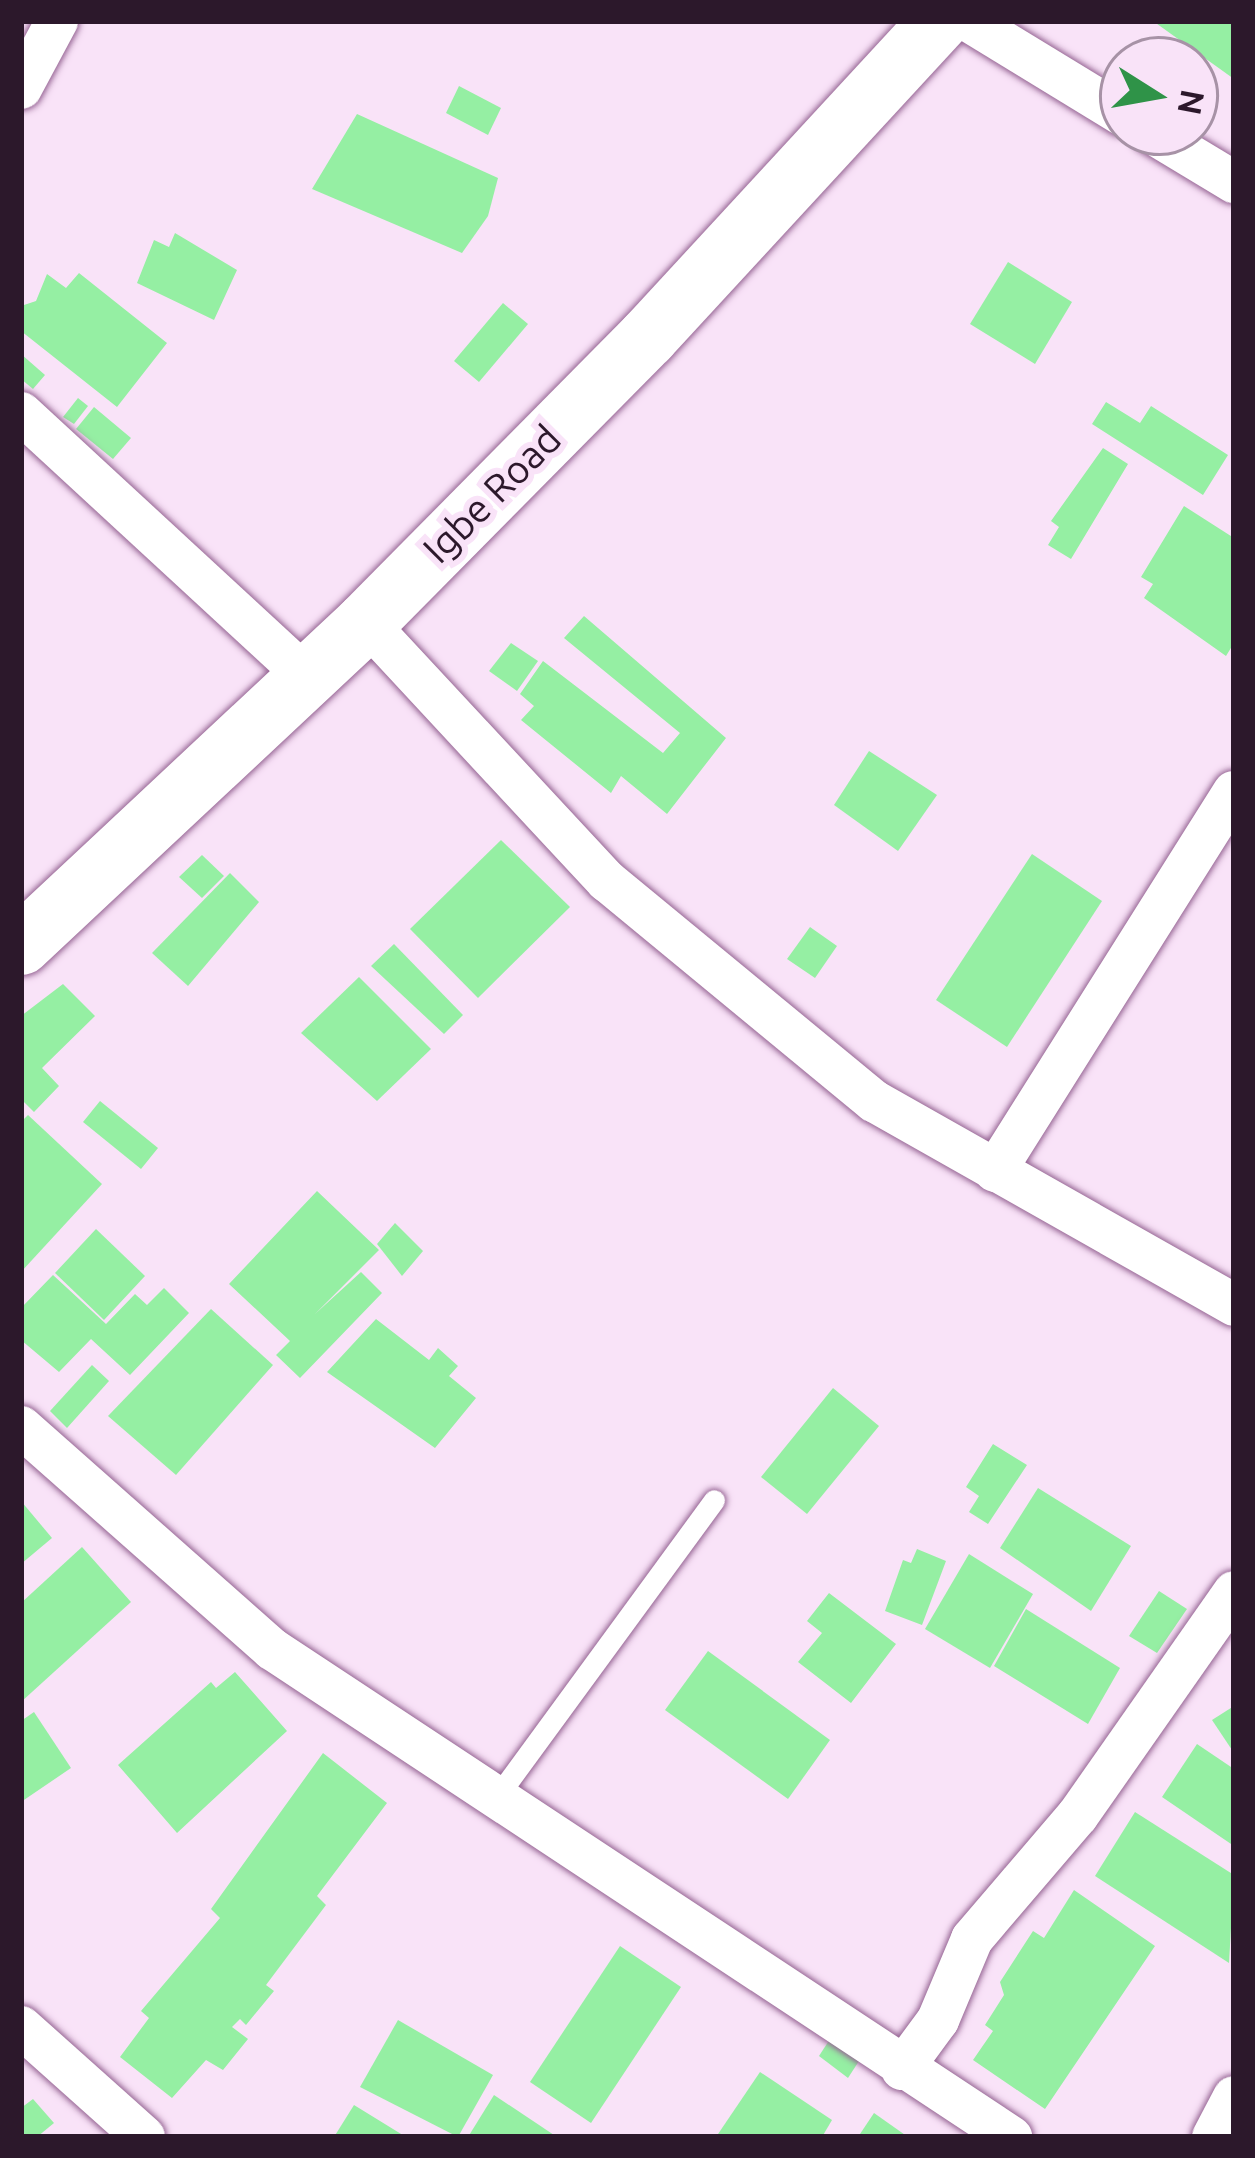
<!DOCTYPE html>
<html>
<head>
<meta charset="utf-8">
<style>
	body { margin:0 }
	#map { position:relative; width:1255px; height:2158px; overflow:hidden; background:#f9e3f8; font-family:Ubuntu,sans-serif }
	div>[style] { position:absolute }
	.building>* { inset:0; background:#95efa3 }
	.roads { filter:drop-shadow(0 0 3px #956493) drop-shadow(0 0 3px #956493) }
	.lane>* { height:21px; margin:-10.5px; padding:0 10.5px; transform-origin:10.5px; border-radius:10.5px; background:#fff }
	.street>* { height:42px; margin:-21px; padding:0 21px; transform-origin:21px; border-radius:21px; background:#fff }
	.secondary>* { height:60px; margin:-30px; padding:0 30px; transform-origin:30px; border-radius:30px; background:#fff }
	span { translate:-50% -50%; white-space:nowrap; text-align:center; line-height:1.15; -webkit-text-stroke:12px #f9e3f8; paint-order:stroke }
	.street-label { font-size:39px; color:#2c182b }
	.frame { position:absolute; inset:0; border:24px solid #2c182b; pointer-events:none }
	.north { position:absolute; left:1099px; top:36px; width:120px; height:120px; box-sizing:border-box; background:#f9e3f8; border:3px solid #a792a6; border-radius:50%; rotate:101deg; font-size:33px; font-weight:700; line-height:48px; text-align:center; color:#2c182b }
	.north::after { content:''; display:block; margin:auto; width:42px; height:54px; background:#2f9348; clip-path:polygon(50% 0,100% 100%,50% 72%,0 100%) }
</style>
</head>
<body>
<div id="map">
	<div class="building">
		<div style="clip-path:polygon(1153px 21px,1234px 21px,1234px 79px)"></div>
		<div style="clip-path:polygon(459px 86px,501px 108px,488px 135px,446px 113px)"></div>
		<div style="clip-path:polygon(357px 114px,498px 178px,488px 216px,462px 253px,312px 189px)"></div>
		<div style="clip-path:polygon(175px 233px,237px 270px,214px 320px,137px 283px,154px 240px,169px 247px)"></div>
		<div style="clip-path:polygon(1008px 262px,1072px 302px,1035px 364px,970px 324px)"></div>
		<div style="clip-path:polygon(79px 273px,167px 343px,117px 407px,21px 331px,21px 306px,36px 301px,47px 274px,66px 288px)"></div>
		<div style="clip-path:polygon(503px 303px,528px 324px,479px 382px,454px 361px)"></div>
		<div style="clip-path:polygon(21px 354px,45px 375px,33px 389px,21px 379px)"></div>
		<div style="clip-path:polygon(78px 398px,88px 406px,74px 424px,63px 417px)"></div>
		<div style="clip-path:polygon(1106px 402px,1140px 423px,1151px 406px,1228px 455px,1203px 495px,1092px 424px)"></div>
		<div style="clip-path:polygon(94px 407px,131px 438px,113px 459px,76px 429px)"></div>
		<div style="clip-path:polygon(1103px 448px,1128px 464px,1071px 559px,1048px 545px,1059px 527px,1051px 521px)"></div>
		<div style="clip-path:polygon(1184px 506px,1234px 538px,1234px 643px,1226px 656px,1144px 598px,1153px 584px,1141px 577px)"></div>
		<div style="clip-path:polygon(584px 616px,726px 738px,667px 814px,621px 776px,611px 793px,521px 720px,534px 706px,520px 694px,543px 661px,663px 753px,680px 733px,564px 638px)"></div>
		<div style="clip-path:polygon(511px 643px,538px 661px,517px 691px,489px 671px)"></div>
		<div style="clip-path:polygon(869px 751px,937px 795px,898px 851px,834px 805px)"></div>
		<div style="clip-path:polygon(501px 840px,570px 907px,478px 998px,410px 929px)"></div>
		<div style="clip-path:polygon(1032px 854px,1102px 901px,1007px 1047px,936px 1000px)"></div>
		<div style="clip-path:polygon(202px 855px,224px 876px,202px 898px,179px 877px)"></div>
		<div style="clip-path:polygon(230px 873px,259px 902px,188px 986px,152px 953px)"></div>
		<div style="clip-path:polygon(810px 927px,837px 946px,815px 978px,787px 959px)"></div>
		<div style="clip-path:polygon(394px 944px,463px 1015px,444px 1034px,371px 966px)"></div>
		<div style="clip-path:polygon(359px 977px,431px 1049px,377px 1101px,301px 1033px)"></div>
		<div style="clip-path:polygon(63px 984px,95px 1016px,42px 1068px,59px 1086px,34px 1112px,21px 1099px,21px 1016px)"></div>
		<div style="clip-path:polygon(100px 1101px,158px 1148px,141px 1169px,83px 1122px)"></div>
		<div style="clip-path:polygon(28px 1115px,102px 1184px,21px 1272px,21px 1122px)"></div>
		<div style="clip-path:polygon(317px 1191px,379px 1250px,315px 1314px,361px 1272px,382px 1293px,300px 1378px,276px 1355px,290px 1341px,229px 1284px)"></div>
		<div style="clip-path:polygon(395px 1223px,423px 1251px,402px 1276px,377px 1244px)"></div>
		<div style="clip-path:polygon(96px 1229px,145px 1276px,104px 1320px,55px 1273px)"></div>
		<div style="clip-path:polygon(53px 1275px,106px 1324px,135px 1294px,147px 1305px,164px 1288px,189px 1313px,130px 1375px,91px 1339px,59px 1372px,21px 1340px,21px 1308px)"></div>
		<div style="clip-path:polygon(211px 1309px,273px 1365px,176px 1475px,108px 1416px)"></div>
		<div style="clip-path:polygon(376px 1319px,429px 1360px,438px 1348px,458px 1366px,449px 1376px,476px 1398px,435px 1448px,327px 1372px)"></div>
		<div style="clip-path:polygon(92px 1365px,109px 1381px,67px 1428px,50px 1411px)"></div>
		<div style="clip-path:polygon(833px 1388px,879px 1426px,807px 1514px,761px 1477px)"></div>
		<div style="clip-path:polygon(993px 1444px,1027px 1465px,988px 1524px,969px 1512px,979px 1496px,966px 1487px)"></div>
		<div style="clip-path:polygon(1038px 1488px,1131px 1546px,1091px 1611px,1000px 1548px)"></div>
		<div style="clip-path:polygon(21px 1501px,52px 1538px,21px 1564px)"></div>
		<div style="clip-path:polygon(82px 1547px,131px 1602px,21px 1702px,21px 1603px)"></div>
		<div style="clip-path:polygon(917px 1549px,946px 1561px,922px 1625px,885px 1611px,903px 1560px,911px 1563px)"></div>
		<div style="clip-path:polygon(969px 1554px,1033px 1594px,990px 1668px,925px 1629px)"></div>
		<div style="clip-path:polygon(1159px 1591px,1187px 1609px,1157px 1653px,1129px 1636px)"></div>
		<div style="clip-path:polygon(829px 1593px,896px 1644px,851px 1703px,798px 1662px,822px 1633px,807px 1621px)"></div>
		<div style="clip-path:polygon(1026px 1609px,1120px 1668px,1088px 1724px,994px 1666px)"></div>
		<div style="clip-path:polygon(708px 1651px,830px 1740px,788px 1799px,665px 1710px)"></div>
		<div style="clip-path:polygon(235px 1672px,287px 1731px,177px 1833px,118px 1765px,211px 1682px,216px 1688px)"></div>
		<div style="clip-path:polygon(1234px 1706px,1234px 1753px,1212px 1720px)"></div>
		<div style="clip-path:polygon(34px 1712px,71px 1768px,21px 1802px,21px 1721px)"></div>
		<div style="clip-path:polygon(1197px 1744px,1234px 1769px,1234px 1846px,1162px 1797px)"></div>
		<div style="clip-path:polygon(323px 1753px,387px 1803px,317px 1896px,326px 1905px,266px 1985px,274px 1991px,246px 2025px,240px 2019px,232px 2027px,248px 2039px,223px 2070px,206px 2060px,172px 2098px,120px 2057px,149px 2018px,141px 2011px,220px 1918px,211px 1909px)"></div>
		<div style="clip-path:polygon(1135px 1812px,1234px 1875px,1229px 1963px,1095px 1876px)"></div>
		<div style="clip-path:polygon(1074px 1890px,1155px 1946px,1045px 2109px,973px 2060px,993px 2031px,985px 2025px,1004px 1995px,1000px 1982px,1033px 1931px,1044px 1938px)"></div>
		<div style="clip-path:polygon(620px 1946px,681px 1987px,591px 2123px,530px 2082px)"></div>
		<div style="clip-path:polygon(398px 2020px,493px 2075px,458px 2137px,360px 2087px)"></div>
		<div style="clip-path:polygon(830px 2039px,859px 2061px,848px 2078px,819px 2056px)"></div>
		<div style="clip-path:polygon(760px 2072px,832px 2120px,822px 2137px,716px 2137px)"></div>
		<div style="clip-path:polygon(494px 2095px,557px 2137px,468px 2137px)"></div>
		<div style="clip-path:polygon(33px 2099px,54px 2123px,37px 2137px,21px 2137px,21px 2108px)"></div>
		<div style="clip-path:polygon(354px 2105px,406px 2137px,334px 2137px)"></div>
		<div style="clip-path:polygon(874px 2113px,908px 2137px,858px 2137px)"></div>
	</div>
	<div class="roads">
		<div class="lane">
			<div style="left:496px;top:1798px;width:369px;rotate:-53.8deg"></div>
		</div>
		<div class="street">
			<div style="left:969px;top:21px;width:180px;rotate:31.4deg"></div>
			<div style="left:21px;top:88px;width:76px;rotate:-61.8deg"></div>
			<div style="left:1151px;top:132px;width:97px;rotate:31.1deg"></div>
			<div style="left:21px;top:413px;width:391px;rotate:42.7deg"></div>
			<div style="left:366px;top:622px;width:354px;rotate:47.1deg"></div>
			<div style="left:607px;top:881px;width:346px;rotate:39.5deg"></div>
			<div style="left:874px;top:1101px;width:414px;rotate:29.5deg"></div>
			<div style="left:995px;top:1171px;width:448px;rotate:-57.8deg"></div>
			<div style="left:21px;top:1427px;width:335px;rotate:41.5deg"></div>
			<div style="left:272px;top:1649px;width:886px;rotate:33.44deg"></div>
			<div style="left:21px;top:2027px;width:165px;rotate:41.8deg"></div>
			<div style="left:902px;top:2069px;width:61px;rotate:-53.7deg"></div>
			<div style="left:938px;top:2020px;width:88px;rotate:-67.2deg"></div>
			<div style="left:972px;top:1939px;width:163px;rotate:-49.5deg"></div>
			<div style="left:1078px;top:1815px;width:272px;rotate:-55deg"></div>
			<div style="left:1213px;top:2137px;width:45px;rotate:-62.3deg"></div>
		</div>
		<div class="secondary">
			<div style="left:21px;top:945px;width:473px;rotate:-43.1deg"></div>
			<div style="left:366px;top:622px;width:401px;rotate:-45.3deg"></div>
			<div style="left:648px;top:337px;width:430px;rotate:-47.3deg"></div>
		</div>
	</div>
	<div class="street-label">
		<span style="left:492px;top:494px;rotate:-45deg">Igbe Road</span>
	</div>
	<div class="frame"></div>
	<div class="north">N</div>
</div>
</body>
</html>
